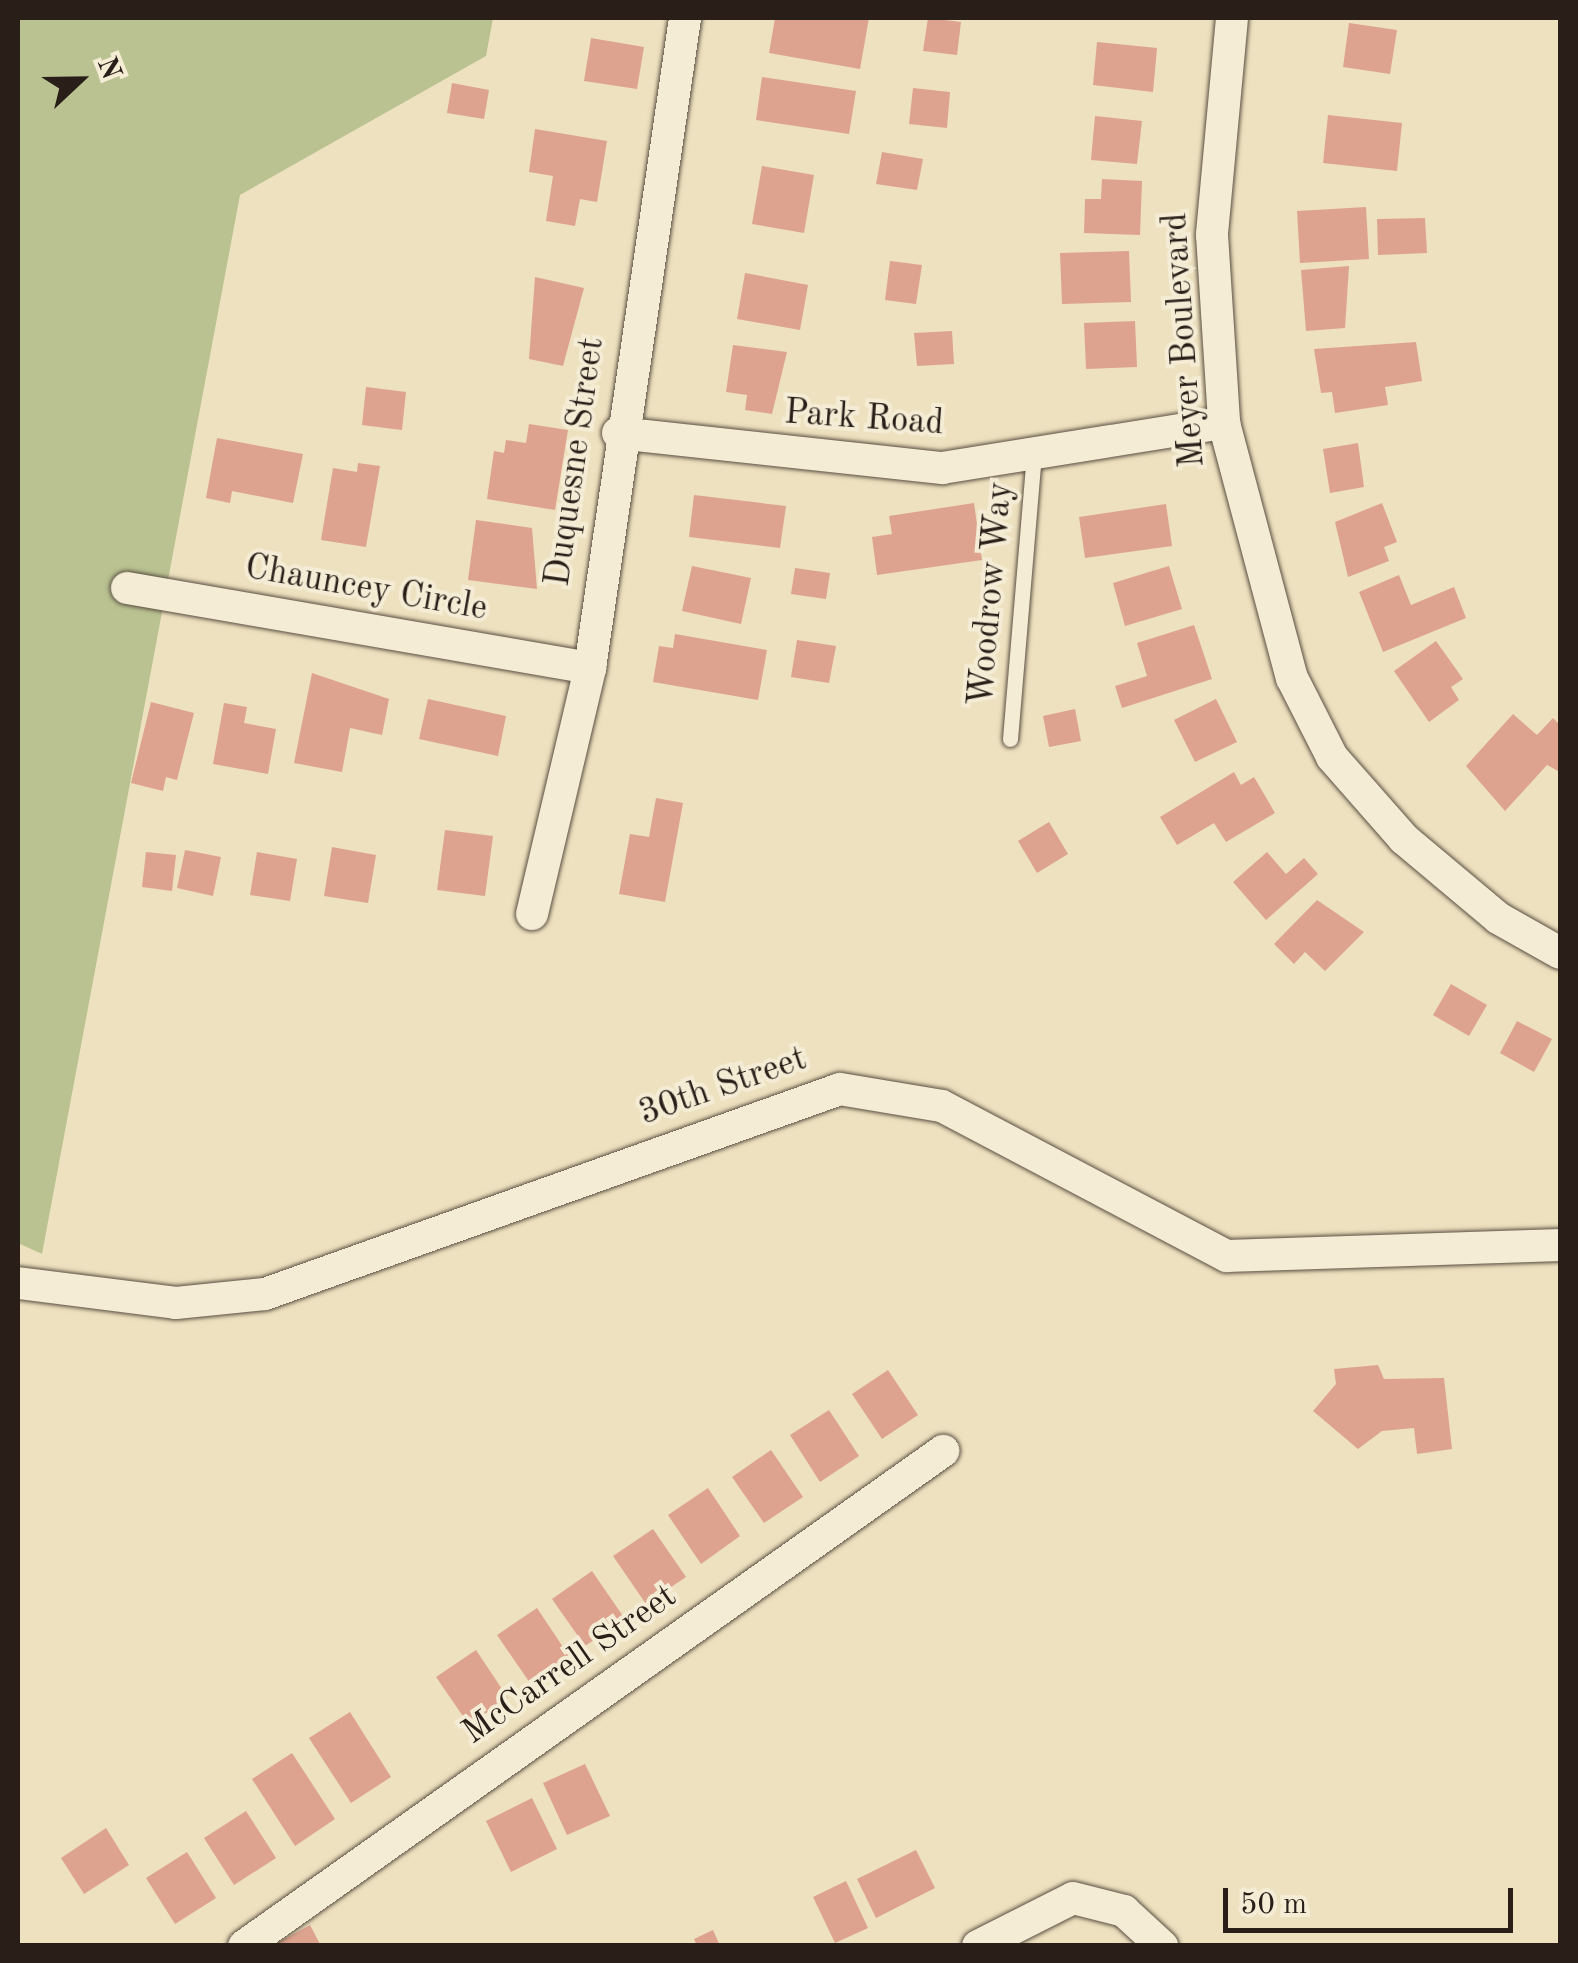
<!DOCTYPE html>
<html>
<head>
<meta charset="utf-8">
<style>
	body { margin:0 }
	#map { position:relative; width:1578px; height:1963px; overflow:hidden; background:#eee1bf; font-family:"Old Standard TT",serif }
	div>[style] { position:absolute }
	.green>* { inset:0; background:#bac291 }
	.building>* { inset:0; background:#dda38e }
	.roads { filter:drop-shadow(0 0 2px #5a4f42) drop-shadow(0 0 2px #5a4f42) }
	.lane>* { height:15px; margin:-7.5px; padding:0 7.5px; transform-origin:7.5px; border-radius:7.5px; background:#f4ecd5 }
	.street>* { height:32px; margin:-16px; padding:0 16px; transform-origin:16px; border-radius:16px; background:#f4ecd5 }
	span { translate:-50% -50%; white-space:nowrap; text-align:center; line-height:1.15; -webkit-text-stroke:8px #f4ecd5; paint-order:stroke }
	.street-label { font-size:35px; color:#291e18 }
	.frame { position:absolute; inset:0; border:20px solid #291e18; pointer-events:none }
	.north { position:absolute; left:30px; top:30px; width:100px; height:100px; -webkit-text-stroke:8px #f4ecd5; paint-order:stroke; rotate:68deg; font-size:28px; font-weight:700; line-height:40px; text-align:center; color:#291e18 }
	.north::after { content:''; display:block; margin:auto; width:35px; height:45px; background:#291e18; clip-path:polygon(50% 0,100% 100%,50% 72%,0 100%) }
	.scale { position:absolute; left:1223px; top:1888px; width:290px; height:45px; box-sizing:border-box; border:5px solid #291e18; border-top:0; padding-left:12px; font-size:30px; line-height:35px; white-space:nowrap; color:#291e18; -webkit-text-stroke:8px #f4ecd5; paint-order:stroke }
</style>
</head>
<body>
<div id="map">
	<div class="green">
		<div style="clip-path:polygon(18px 18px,493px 18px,486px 56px,240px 195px,42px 1254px,18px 1243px)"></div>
	</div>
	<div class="building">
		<div style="clip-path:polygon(775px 18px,869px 18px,860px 69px,769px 53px)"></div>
		<div style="clip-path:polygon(928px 18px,961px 22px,957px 55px,923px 51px)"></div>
		<div style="clip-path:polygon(1349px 23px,1397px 30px,1390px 74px,1343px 67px)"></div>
		<div style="clip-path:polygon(591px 38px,644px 47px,637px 89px,584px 81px)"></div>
		<div style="clip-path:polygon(1097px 42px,1157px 48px,1153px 92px,1093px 85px)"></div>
		<div style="clip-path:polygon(762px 77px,856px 91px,849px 134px,756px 120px)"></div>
		<div style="clip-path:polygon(452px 83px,489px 90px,484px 119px,447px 113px)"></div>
		<div style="clip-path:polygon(913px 88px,950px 92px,947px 128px,909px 124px)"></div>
		<div style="clip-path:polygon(1328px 115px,1402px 123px,1397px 171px,1323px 163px)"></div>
		<div style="clip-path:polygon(1095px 116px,1142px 121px,1137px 164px,1091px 160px)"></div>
		<div style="clip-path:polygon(535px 129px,607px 141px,597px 202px,580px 199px,575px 226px,546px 221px,553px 176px,529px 172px)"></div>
		<div style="clip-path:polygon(882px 152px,923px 159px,917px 190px,876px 184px)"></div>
		<div style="clip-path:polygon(762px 166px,814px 175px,804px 233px,752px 224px)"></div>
		<div style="clip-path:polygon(1102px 179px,1142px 181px,1140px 235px,1084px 233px,1085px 199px,1101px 199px)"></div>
		<div style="clip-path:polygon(1366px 207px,1369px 259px,1300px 263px,1297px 211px)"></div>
		<div style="clip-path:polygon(1425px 218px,1427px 253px,1378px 255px,1377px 219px)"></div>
		<div style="clip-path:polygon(1129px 251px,1131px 302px,1062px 304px,1060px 253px)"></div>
		<div style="clip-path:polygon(890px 261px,922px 265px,916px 304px,885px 300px)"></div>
		<div style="clip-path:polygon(1349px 266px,1345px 328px,1306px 331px,1301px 270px)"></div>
		<div style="clip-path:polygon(745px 273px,808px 285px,800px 330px,737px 319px)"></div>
		<div style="clip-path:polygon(535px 277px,584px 288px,563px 366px,529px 359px)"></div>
		<div style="clip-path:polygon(1135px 321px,1137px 367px,1086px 369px,1084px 323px)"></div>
		<div style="clip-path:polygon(952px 331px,954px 364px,917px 366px,914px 333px)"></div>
		<div style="clip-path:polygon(1416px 342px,1422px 381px,1385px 387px,1388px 405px,1335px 413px,1332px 392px,1321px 393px,1314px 349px)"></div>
		<div style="clip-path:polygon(733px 345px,787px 352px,772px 414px,745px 410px,747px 395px,726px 392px)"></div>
		<div style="clip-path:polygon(366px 387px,406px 392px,402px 430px,362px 425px)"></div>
		<div style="clip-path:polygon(529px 424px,568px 430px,555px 510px,487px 499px,494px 451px,504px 453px,506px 440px,526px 443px)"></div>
		<div style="clip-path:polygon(217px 438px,303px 454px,293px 503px,232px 491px,230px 503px,206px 498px)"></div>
		<div style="clip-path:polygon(1358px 443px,1364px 487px,1330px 493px,1323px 449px)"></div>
		<div style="clip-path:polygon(358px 463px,380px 466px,366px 547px,321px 540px,333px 468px,357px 472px)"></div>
		<div style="clip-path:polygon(694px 495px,786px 506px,780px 548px,689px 537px)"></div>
		<div style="clip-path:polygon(974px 503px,982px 560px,877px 575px,872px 537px,892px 534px,889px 516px)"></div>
		<div style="clip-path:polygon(1382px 503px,1397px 542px,1384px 547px,1389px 561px,1348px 577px,1335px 522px)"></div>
		<div style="clip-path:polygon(1166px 504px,1172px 546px,1085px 558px,1079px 517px)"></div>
		<div style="clip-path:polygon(476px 520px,532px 528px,537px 589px,468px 580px)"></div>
		<div style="clip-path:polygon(692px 566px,751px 578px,741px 624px,682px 611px)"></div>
		<div style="clip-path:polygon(1169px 566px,1182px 609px,1125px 626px,1113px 583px)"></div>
		<div style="clip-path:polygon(795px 568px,830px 573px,826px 599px,791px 594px)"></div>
		<div style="clip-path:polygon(1399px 575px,1411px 605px,1454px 587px,1466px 618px,1383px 652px,1359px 592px)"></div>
		<div style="clip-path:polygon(1194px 625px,1212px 679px,1122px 708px,1115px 686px,1147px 676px,1137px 643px)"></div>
		<div style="clip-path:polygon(675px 634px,767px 650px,758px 700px,653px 682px,659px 646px,673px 648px)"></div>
		<div style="clip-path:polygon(797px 640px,836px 646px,829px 683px,791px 677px)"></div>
		<div style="clip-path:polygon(1436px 641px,1463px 679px,1451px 687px,1459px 700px,1429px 722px,1394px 671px)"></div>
		<div style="clip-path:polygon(312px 673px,389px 699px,382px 735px,350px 728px,342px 772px,294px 763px)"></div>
		<div style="clip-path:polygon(428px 699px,506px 716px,498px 756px,419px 739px)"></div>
		<div style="clip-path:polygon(1216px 699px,1237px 742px,1195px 762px,1174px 720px)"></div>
		<div style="clip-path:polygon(151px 702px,194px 713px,177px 780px,166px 777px,163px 791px,131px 783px)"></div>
		<div style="clip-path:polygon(224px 703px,247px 707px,244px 723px,276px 729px,268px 774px,213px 764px)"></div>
		<div style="clip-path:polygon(1075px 709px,1081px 741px,1049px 747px,1043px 716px)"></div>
		<div style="clip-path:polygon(1513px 714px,1537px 735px,1553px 718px,1560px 725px,1560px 772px,1547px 765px,1505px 811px,1466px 766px)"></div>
		<div style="clip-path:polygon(1234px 772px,1241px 785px,1254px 777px,1275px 813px,1226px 842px,1214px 823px,1177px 845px,1160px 817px)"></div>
		<div style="clip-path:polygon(656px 798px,683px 803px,665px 902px,619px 894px,630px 834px,649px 837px)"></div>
		<div style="clip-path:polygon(1049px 822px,1068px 854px,1037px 873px,1018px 841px)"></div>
		<div style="clip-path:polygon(445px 830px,493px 836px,485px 896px,437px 890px)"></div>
		<div style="clip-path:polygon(332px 847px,376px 855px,368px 903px,324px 896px)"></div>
		<div style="clip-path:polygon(185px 850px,221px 857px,213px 896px,177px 888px)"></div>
		<div style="clip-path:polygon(146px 852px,176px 855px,172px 891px,142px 887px)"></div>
		<div style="clip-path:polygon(257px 852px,297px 859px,290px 901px,250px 895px)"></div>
		<div style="clip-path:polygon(1267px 852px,1286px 874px,1304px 858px,1318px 874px,1266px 920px,1233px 882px)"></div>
		<div style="clip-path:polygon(1317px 900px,1364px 932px,1325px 971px,1305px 952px,1294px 964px,1274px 944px)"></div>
		<div style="clip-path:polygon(1451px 984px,1487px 1005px,1469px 1036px,1433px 1015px)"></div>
		<div style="clip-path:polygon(1517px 1021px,1552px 1039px,1534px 1072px,1500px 1053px)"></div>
		<div style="clip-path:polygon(1378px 1365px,1384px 1379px,1444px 1378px,1452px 1449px,1417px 1454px,1414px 1428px,1382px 1431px,1358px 1449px,1313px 1411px,1336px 1384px,1334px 1369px)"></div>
		<div style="clip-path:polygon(888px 1370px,918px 1415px,882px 1439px,852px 1394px)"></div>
		<div style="clip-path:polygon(829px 1410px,859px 1456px,820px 1482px,790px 1435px)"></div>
		<div style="clip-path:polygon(771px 1450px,803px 1497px,764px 1523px,732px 1477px)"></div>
		<div style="clip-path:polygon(708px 1488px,740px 1536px,701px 1564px,668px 1515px)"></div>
		<div style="clip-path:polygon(653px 1529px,686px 1577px,646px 1604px,613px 1556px)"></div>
		<div style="clip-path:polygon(592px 1571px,625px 1619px,585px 1646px,552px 1599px)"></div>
		<div style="clip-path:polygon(537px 1608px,569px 1656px,530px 1683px,497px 1635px)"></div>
		<div style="clip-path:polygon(476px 1650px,508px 1698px,469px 1725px,436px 1677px)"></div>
		<div style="clip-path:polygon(350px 1712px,391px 1777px,351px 1803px,309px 1738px)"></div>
		<div style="clip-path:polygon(292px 1753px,335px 1819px,295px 1846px,252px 1779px)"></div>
		<div style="clip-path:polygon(585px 1764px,610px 1816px,567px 1835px,543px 1783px)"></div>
		<div style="clip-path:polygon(532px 1798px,557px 1849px,511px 1872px,486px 1821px)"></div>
		<div style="clip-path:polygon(246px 1811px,276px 1858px,234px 1885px,204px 1838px)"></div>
		<div style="clip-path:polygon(106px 1828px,129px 1865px,84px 1894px,61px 1858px)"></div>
		<div style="clip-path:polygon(916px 1850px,935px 1888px,876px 1918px,857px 1879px)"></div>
		<div style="clip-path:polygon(187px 1852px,216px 1898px,175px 1924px,146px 1878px)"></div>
		<div style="clip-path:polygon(846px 1881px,868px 1928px,835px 1943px,813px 1897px)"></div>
		<div style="clip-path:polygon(310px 1925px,321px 1946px,272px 1946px)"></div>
		<div style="clip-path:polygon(713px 1930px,720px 1946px,697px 1946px,694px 1939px)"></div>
	</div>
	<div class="roads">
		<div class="lane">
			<div style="left:1010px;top:739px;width:287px;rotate:-85.2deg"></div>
		</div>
		<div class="street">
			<div style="left:1232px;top:18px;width:218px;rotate:95.3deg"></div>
			<div style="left:1212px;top:235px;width:188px;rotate:86.3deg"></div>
			<div style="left:1224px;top:423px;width:264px;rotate:75.1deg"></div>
			<div style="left:1292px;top:678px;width:89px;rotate:63.1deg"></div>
			<div style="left:1332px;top:757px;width:109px;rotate:48.7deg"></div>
			<div style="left:1404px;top:839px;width:123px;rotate:40deg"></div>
			<div style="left:1498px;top:918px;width:71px;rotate:29.4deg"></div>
			<div style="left:618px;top:433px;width:326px;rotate:6.2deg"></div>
			<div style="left:942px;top:468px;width:286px;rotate:-9.1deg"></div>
			<div style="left:127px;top:588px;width:470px;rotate:9.8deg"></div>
			<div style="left:532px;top:914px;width:253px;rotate:-76.7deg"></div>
			<div style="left:590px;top:668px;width:657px;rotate:-81.68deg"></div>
			<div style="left:18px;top:1283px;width:159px;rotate:7.2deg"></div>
			<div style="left:176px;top:1303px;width:89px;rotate:-5.8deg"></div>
			<div style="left:265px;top:1294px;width:610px;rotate:-19.62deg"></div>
			<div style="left:840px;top:1089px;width:103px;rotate:9.5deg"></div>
			<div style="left:942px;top:1106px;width:322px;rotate:27.8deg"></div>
			<div style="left:1227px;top:1256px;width:333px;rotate:-1.9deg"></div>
			<div style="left:244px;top:1946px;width:857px;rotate:-35.3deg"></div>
			<div style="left:978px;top:1946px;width:106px;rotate:-26.8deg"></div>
			<div style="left:1073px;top:1898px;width:53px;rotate:14.3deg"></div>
			<div style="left:1124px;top:1911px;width:52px;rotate:42.6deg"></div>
		</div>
	</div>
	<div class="street-label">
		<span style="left:1185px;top:340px;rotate:-94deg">Meyer Boulevard</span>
		<span style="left:864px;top:419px;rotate:4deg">Park Road</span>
		<span style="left:576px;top:462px;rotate:-82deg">Duquesne Street</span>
		<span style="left:366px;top:589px;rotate:10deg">Chauncey Circle</span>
		<span style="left:992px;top:594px;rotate:-85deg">Woodrow Way</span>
		<span style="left:723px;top:1087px;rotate:-19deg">30th Street</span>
		<span style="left:570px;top:1665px;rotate:-35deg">McCarrell Street</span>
	</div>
	<div class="frame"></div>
	<div class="north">N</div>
	<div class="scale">50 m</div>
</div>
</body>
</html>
